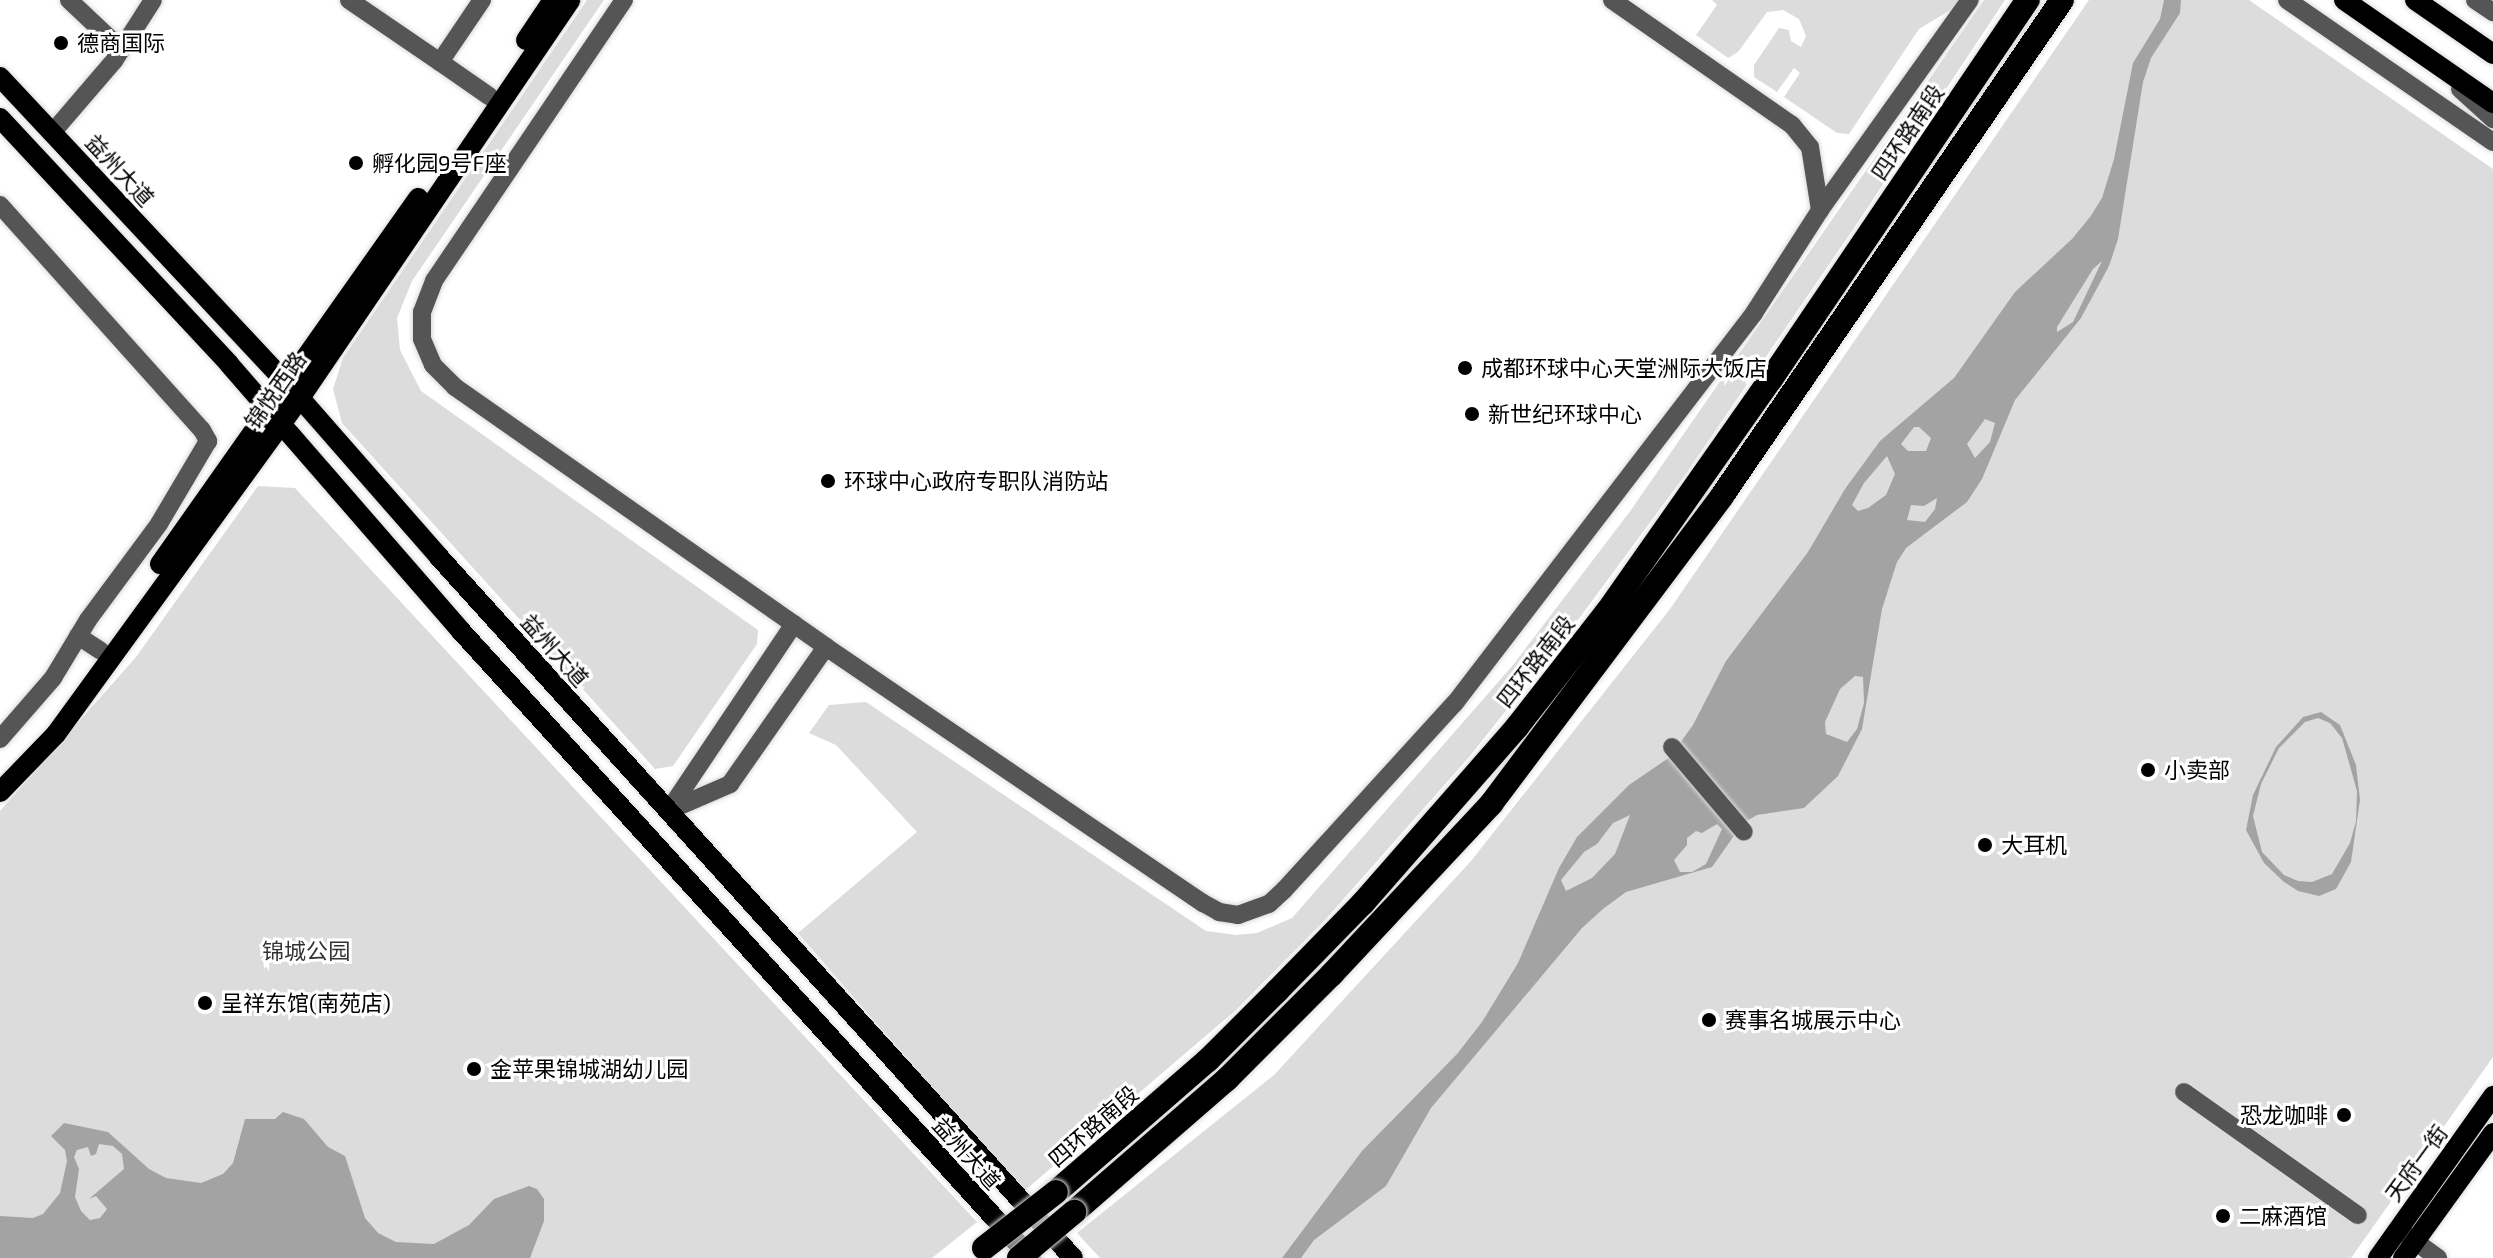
<!DOCTYPE html>
<html>
<head>
<meta charset="utf-8">
<style>
	body { margin:0 }
	#map { position:relative; width:2493px; height:1258px; overflow:hidden; background:#fff; font-family:"Exo 2","Noto Sans SC",sans-serif }
	div>[style] { position:absolute }
	.green>* { inset:0; background:#dcdcdc }
	.water>* { inset:0; background:#a3a3a3 }
	.roads { filter:drop-shadow(0 0 2px #dbdbdb) drop-shadow(0 0 2px #dbdbdb) }
	.minor>* { height:18px; margin:-9px; padding:0 9px; transform-origin:9px; border-radius:9px; background:#555 }
	.major>* { height:20px; margin:-10px; padding:0 10px; transform-origin:10px; border-radius:10px; background:#000 }
	.highway>* { height:24px; margin:-12px; padding:0 12px; transform-origin:12px; border-radius:12px; background:#000 }
	.bridges { filter:drop-shadow(0 0 2px #dbdbdb) drop-shadow(0 0 2px #dbdbdb) }
	.highway-bridge>* { height:24px; margin:-12px; padding:0 12px; transform-origin:12px; border-radius:12px; background:#000 }
	.dots>* { width:22px; height:22px; translate:-50% -50%; box-sizing:border-box; border:4px solid #fff; border-radius:50% }
	span { translate:-50% -50%; white-space:nowrap; text-align:center; line-height:1.15; -webkit-text-stroke:6px #fff; paint-order:stroke }
	.poi-label { font-size:22px; color:#000 }
	.left { translate:0 -50%; text-align:left }
	.right { translate:-100% -50%; text-align:right }
	.street-label { font-size:22px; color:#000 }
	.park-label { font-size:22px; color:#333 }
</style>
</head>
<body>
<div id="map">
	<div class="green">
		<div style="clip-path:polygon(587px 0,604px 0,412px 281px,397px 318px,400px 350px,421px 391px,758px 630px,757px 644px,673px 766px,655px 769px,342px 423px,333px 389px,343px 358px)"></div>
		<div style="clip-path:polygon(1712px 0,1959px 0,1952px 9px,1919px 29px,1849px 134px,1837px 133px,1784px 97px,1800px 73px,1794px 68px,1777px 92px,1754px 77px,1754px 65px,1779px 28px,1789px 30px,1791px 41px,1801px 47px,1806px 36px,1799px 19px,1783px 10px,1767px 12px,1738px 52px,1728px 58px,1696px 35px,1717px 5px)"></div>
		<div style="clip-path:polygon(1984px 0,2005px 0,1860px 219px,1685px 475px,1572px 628px,1469px 757px,1324px 921px,1236px 1010px,1023px 1192px,798px 933px,917px 832px,836px 745px,809px 733px,829px 705px,866px 702px,1206px 931px,1236px 935px,1257px 933px,1292px 918px,1513px 665px,1631px 510px)"></div>
		<div style="clip-path:polygon(2089px 0,2249px 0,2493px 169px,2493px 1057px,2351px 1258px,1100px 1258px,1077px 1233px,1274px 1075px,1471px 861px,1670px 609px)"></div>
		<div style="clip-path:polygon(258px 486px,295px 488px,977px 1222px,932px 1258px,0 1258px,0 811px,136px 657px)"></div>
	</div>
	<div class="water">
		<div style="clip-path:polygon(evenodd,2164px 0,2181px 0,2180px 13px,2151px 58px,2143px 82px,2118px 239px,2109px 266px,2081px 318px,2015px 400px,1982px 479px,1967px 502px,1906px 548px,1897px 562px,1882px 609px,1862px 729px,1838px 776px,1804px 808px,1757px 815px,1743px 823px,1712px 867px,1626px 892px,1603px 909px,1582px 928px,1431px 1108px,1386px 1186px,1314px 1240px,1301px 1258px,1282px 1258px,1362px 1151px,1457px 1054px,1482px 1022px,1518px 963px,1559px 868px,1577px 837px,1629px 785px,1670px 757px,1693px 725px,1726px 661px,1808px 552px,1845px 489px,1880px 441px,1954px 378px,2015px 292px,2072px 239px,2090px 217px,2102px 198px,2114px 159px,2133px 63px,2160px 19px,2164px 0,2102px 261px,2073px 322px,2057px 332px,2057px 327px,2093px 269px,2102px 261px,2164px 0,1985px 419px,1995px 423px,1990px 442px,1975px 458px,1967px 444px,1985px 419px,2164px 0,1914px 427px,1919px 427px,1931px 438px,1926px 451px,1908px 451px,1901px 444px,1914px 427px,2164px 0,1887px 456px,1895px 474px,1886px 495px,1868px 508px,1858px 511px,1852px 505px,1864px 483px,1887px 456px,2164px 0,1937px 498px,1935px 509px,1925px 522px,1907px 520px,1911px 505px,1924px 506px,1937px 498px,2164px 0,1855px 676px,1863px 677px,1864px 703px,1857px 729px,1847px 742px,1826px 734px,1825px 722px,1840px 689px,1855px 676px,2164px 0,1630px 815px,1615px 854px,1592px 878px,1566px 891px,1561px 880px,1584px 852px,1597px 844px,1613px 823px,1630px 815px,2164px 0,1717px 824px,1722px 829px,1706px 864px,1692px 872px,1680px 872px,1674px 860px,1687px 845px,1687px 838px,1696px 831px,1702px 833px,1717px 824px)"></div>
		<div style="clip-path:polygon(evenodd,2321px 712px,2340px 725px,2356px 765px,2360px 800px,2351px 862px,2336px 889px,2319px 896px,2298px 891px,2284px 882px,2264px 863px,2246px 830px,2253px 795px,2276px 747px,2303px 717px,2321px 712px,2318px 718px,2330px 723px,2342px 738px,2357px 791px,2356px 821px,2350px 843px,2332px 874px,2312px 882px,2298px 881px,2284px 875px,2262px 852px,2253px 816px,2261px 784px,2279px 748px,2305px 722px,2318px 718px)"></div>
		<div style="clip-path:polygon(evenodd,283px 1112px,304px 1119px,328px 1147px,345px 1156px,365px 1218px,378px 1233px,396px 1242px,434px 1244px,469px 1225px,494px 1199px,529px 1186px,537px 1189px,544px 1199px,544px 1221px,530px 1258px,0 1258px,0 1216px,33px 1218px,43px 1214px,60px 1193px,67px 1161px,65px 1150px,51px 1136px,64px 1123px,108px 1132px,149px 1169px,166px 1178px,201px 1183px,223px 1174px,233px 1163px,245px 1119px,275px 1119px,283px 1112px,99px 1144px,113px 1146px,122px 1154px,124px 1169px,89px 1199px,96px 1196px,107px 1209px,100px 1218px,90px 1220px,81px 1211px,75px 1197px,79px 1169px,74px 1157px,77px 1150px,88px 1147px,91px 1156px,96px 1154px,99px 1144px)"></div>
	</div>
	<div class="roads">
		<div class="minor">
			<div style="left:69px;top:0;width:71px;rotate:43.3deg"></div>
			<div style="left:349px;top:0;width:110px;rotate:34.3deg"></div>
			<div style="left:440px;top:62px;width:75px;rotate:-55.9deg"></div>
			<div style="left:624px;top:0;width:339px;rotate:124.1deg"></div>
			<div style="left:434px;top:281px;width:33px;rotate:111deg"></div>
			<div style="left:422px;top:312px;width:27px;rotate:90deg"></div>
			<div style="left:422px;top:339px;width:28px;rotate:67deg"></div>
			<div style="left:433px;top:365px;width:31px;rotate:45deg"></div>
			<div style="left:455px;top:387px;width:453px;rotate:35deg"></div>
			<div style="left:826px;top:647px;width:456px;rotate:34.2deg"></div>
			<div style="left:1203px;top:903px;width:18px;rotate:29deg"></div>
			<div style="left:1219px;top:912px;width:19px;rotate:9deg"></div>
			<div style="left:1238px;top:915px;width:33px;rotate:-20deg"></div>
			<div style="left:1269px;top:904px;width:21px;rotate:-43deg"></div>
			<div style="left:1284px;top:890px;width:253px;rotate:-47.6deg"></div>
			<div style="left:1455px;top:703px;width:491px;rotate:-52.5deg"></div>
			<div style="left:1754px;top:313px;width:122px;rotate:-57.3deg"></div>
			<div style="left:1820px;top:210px;width:258px;rotate:-54.5deg"></div>
			<div style="left:1612px;top:0;width:219px;rotate:34.8deg"></div>
			<div style="left:1792px;top:125px;width:28px;rotate:51deg"></div>
			<div style="left:1810px;top:147px;width:64px;rotate:81deg"></div>
			<div style="left:2287px;top:0;width:250px;rotate:34.6deg"></div>
			<div style="left:2475px;top:0;width:22px;rotate:34deg"></div>
			<div style="left:440px;top:62px;width:60px;rotate:34.8deg"></div>
			<div style="left:2460px;top:89px;width:45px;rotate:42.3deg"></div>
			<div style="left:52px;top:133px;width:95px;rotate:-49.3deg"></div>
			<div style="left:114px;top:61px;width:72px;rotate:-57.4deg"></div>
			<div style="left:0;top:205px;width:302px;rotate:48.1deg"></div>
			<div style="left:202px;top:430px;width:13px;rotate:61deg"></div>
			<div style="left:208px;top:441px;width:96px;rotate:120.6deg"></div>
			<div style="left:159px;top:524px;width:119px;rotate:126.5deg"></div>
			<div style="left:88px;top:620px;width:68px;rotate:121.1deg"></div>
			<div style="left:53px;top:678px;width:81px;rotate:131deg"></div>
			<div style="left:78px;top:636px;width:27px;rotate:33deg"></div>
			<div style="left:1672px;top:747px;width:111px;rotate:49.7deg"></div>
			<div style="left:669px;top:810px;width:224px;rotate:-56.1deg"></div>
			<div style="left:668px;top:811px;width:68px;rotate:-23.5deg"></div>
			<div style="left:730px;top:784px;width:167px;rotate:-55deg"></div>
			<div style="left:2184px;top:1092px;width:213px;rotate:35.3deg"></div>
			<div style="left:2405px;top:1234px;width:41px;rotate:36deg"></div>
		</div>
		<div class="major">
			<div style="left:2344px;top:0;width:181px;rotate:34.7deg"></div>
			<div style="left:2415px;top:0;width:95px;rotate:34.7deg"></div>
			<div style="left:526px;top:40px;width:48px;rotate:-56deg"></div>
			<div style="left:0;top:77px;width:439px;rotate:46.9deg"></div>
			<div style="left:300px;top:398px;width:211px;rotate:48.8deg"></div>
			<div style="left:439px;top:557px;width:945px;rotate:47.87deg"></div>
			<div style="left:0;top:118px;width:336px;rotate:47deg"></div>
			<div style="left:229px;top:364px;width:354px;rotate:49deg"></div>
			<div style="left:461px;top:631px;width:847px;rotate:47.73deg"></div>
			<div style="left:160px;top:564px;width:448px;rotate:-54.8deg"></div>
			<div style="left:0;top:792px;width:81px;rotate:-46deg"></div>
			<div style="left:56px;top:734px;width:415px;rotate:-54deg"></div>
			<div style="left:300px;top:398px;width:481px;rotate:-55.8deg"></div>
			<div style="left:2378px;top:1258px;width:199px;rotate:-54.6deg"></div>
			<div style="left:2403px;top:1258px;width:154px;rotate:-54.2deg"></div>
		</div>
		<div class="highway">
			<div style="left:1056px;top:1192px;width:201px;rotate:-41deg"></div>
			<div style="left:1208px;top:1060px;width:98px;rotate:-45deg"></div>
			<div style="left:1277px;top:991px;width:123px;rotate:-45.7deg"></div>
			<div style="left:1363px;top:903px;width:234px;rotate:-48.8deg"></div>
			<div style="left:1517px;top:727px;width:146px;rotate:-52deg"></div>
			<div style="left:1607px;top:612px;width:285px;rotate:-54.9deg"></div>
			<div style="left:1771px;top:379px;width:458px;rotate:-55.9deg"></div>
			<div style="left:1074px;top:1212px;width:203px;rotate:-41deg"></div>
			<div style="left:1227px;top:1079px;width:148px;rotate:-45deg"></div>
			<div style="left:1332px;top:974px;width:233px;rotate:-46.9deg"></div>
			<div style="left:1491px;top:804px;width:385px;rotate:-53.1deg"></div>
			<div style="left:1722px;top:496px;width:601px;rotate:-55.57deg"></div>
		</div>
	</div>
	<div class="bridges">
		<div class="highway-bridge">
			<div style="left:984px;top:1248px;width:91px;rotate:-37.9deg"></div>
			<div style="left:1019px;top:1258px;width:72px;rotate:-39.9deg"></div>
		</div>
	</div>
	<div class="dots">
		<div style="left:61px;top:43px;background:#000"></div>
		<div style="left:356px;top:163px;background:#000"></div>
		<div style="left:1465px;top:368px;background:#000"></div>
		<div style="left:1472px;top:414px;background:#000"></div>
		<div style="left:828px;top:481px;background:#000"></div>
		<div style="left:2148px;top:770px;background:#000"></div>
		<div style="left:1985px;top:845px;background:#000"></div>
		<div style="left:205px;top:1003px;background:#000"></div>
		<div style="left:1709px;top:1020px;background:#000"></div>
		<div style="left:474px;top:1069px;background:#000"></div>
		<div style="left:2344px;top:1115px;background:#000"></div>
		<div style="left:2223px;top:1216px;background:#000"></div>
	</div>
	<div class="poi-label">
		<span class="left" style="left:77px;top:43px">德商国际</span>
		<span class="left" style="left:372px;top:163px">孵化园9号F座</span>
		<span class="left" style="left:1481px;top:368px">成都环球中心天堂洲际大饭店</span>
		<span class="left" style="left:1488px;top:414px">新世纪环球中心</span>
		<span class="left" style="left:844px;top:481px">环球中心政府专职队消防站</span>
		<span class="left" style="left:2164px;top:770px">小卖部</span>
		<span class="left" style="left:2001px;top:845px">大耳机</span>
		<span class="left" style="left:221px;top:1003px">呈祥东馆(南苑店)</span>
		<span class="left" style="left:1725px;top:1020px">赛事名城展示中心</span>
		<span class="left" style="left:490px;top:1069px">金苹果锦城湖幼儿园</span>
		<span class="right" style="left:2328px;top:1115px">恐龙咖啡</span>
		<span class="left" style="left:2239px;top:1216px">二麻酒馆</span>
	</div>
	<div class="street-label">
		<span style="left:1907px;top:132px;rotate:-56deg">四环路南段</span>
		<span style="left:120px;top:170px;rotate:47deg">益州大道</span>
		<span style="left:275px;top:390px;rotate:-55deg">锦悦西路</span>
		<span style="left:555px;top:650px;rotate:48deg">益州大道</span>
		<span style="left:1535px;top:661px;rotate:-52deg">四环路南段</span>
		<span style="left:1093px;top:1126px;rotate:-41deg">四环路南段</span>
		<span style="left:967px;top:1153px;rotate:48deg">益州大道</span>
		<span style="left:2416px;top:1163px;rotate:-54deg">天府一街</span>
	</div>
	<div class="park-label">
		<span style="left:306px;top:951px">锦城公园</span>
	</div>
</div>
</body>
</html>
